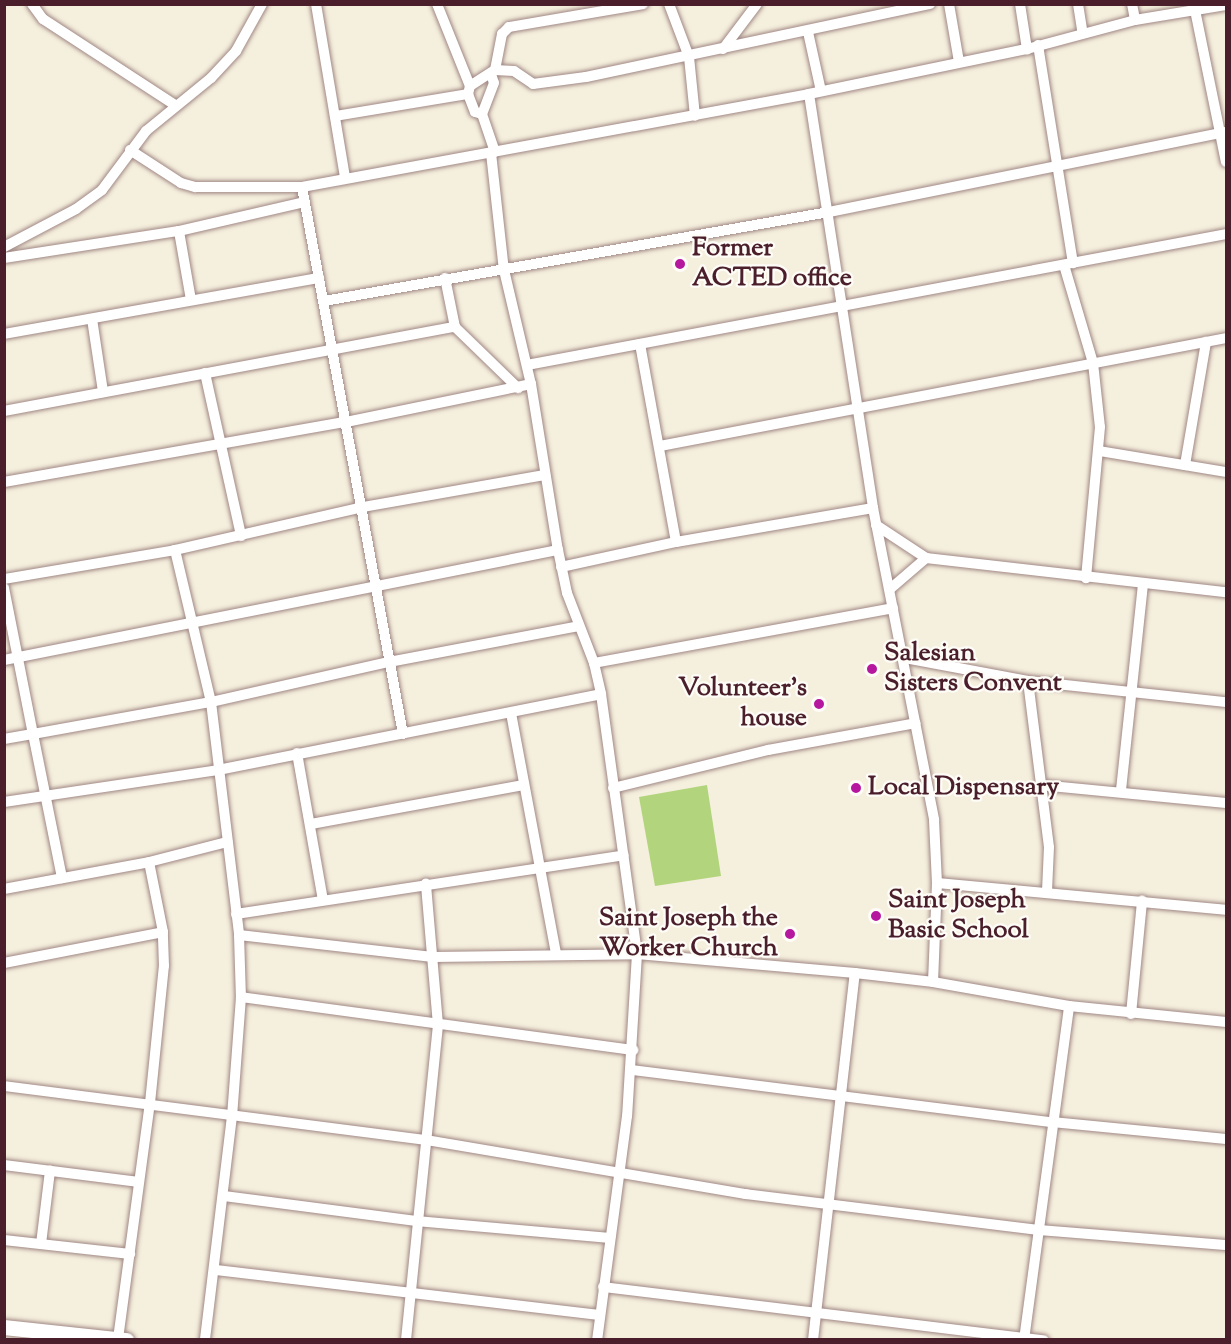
<!DOCTYPE html>
<html>
<head>
<meta charset="utf-8">
<style>
	body { margin:0 }
	#map { position:relative; width:1231px; height:1344px; overflow:hidden; background:#f5efdd; font-family:"Sorts Mill Goudy",serif }
	div>[style] { position:absolute }
	.green>* { inset:0; background:#b2d47c }
	.roads { filter:drop-shadow(0 0 2px #a08784) drop-shadow(0 0 2px #a08784) }
	.street>* { height:10px; margin:-5px; padding:0 5px; transform-origin:5px; border-radius:5px; background:#fff }
	.secondary>* { height:15px; margin:-7.5px; padding:0 7.5px; transform-origin:7.5px; border-radius:7.5px; background:#fff }
	.dots>* { width:16px; height:16px; translate:-50% -50%; box-sizing:border-box; border:3px solid #fdfcf7; border-radius:50% }
	span { translate:-50% -50%; white-space:nowrap; text-align:center; line-height:1.15; -webkit-text-stroke:4.5px #fdfcf7; paint-order:stroke }
	.poi-label { font-size:26px; color:#4a1f2b; font-weight:700 }
	.left { translate:0 -50%; text-align:left }
	.right { translate:-100% -50%; text-align:right }
	.frame { position:absolute; inset:0; border:6px solid #4a1f2b; pointer-events:none }
</style>
</head>
<body>
<div id="map">
	<div class="green">
		<div style="clip-path:polygon(707px 785px,721px 876px,655px 886px,639px 797px)"></div>
	</div>
	<div class="roads">
		<div class="street">
			<div style="left:32px;top:4px;width:19px;rotate:54deg"></div>
			<div style="left:43px;top:19px;width:158px;rotate:33.1deg"></div>
			<div style="left:316px;top:4px;width:175px;rotate:80.5deg"></div>
			<div style="left:437px;top:4px;width:88px;rotate:68.1deg"></div>
			<div style="left:470px;top:86px;width:8px;rotate:104deg"></div>
			<div style="left:468px;top:94px;width:19px;rotate:69deg"></div>
			<div style="left:475px;top:112px;width:7px;rotate:16deg"></div>
			<div style="left:669px;top:4px;width:57px;rotate:69.3deg"></div>
			<div style="left:689px;top:57px;width:59px;rotate:84.2deg"></div>
			<div style="left:949px;top:4px;width:59px;rotate:80.2deg"></div>
			<div style="left:1020px;top:4px;width:46px;rotate:81.2deg"></div>
			<div style="left:1078px;top:4px;width:30px;rotate:81deg"></div>
			<div style="left:1132px;top:4px;width:16px;rotate:79deg"></div>
			<div style="left:1195px;top:10px;width:155px;rotate:78.5deg"></div>
			<div style="left:808px;top:32px;width:60px;rotate:77.6deg"></div>
			<div style="left:1038px;top:45px;width:221px;rotate:80.9deg"></div>
			<div style="left:723px;top:49px;width:56px;rotate:-52.9deg"></div>
			<div style="left:495px;top:70px;width:19px;rotate:3deg"></div>
			<div style="left:514px;top:71px;width:23px;rotate:34deg"></div>
			<div style="left:533px;top:84px;width:53px;rotate:-7.5deg"></div>
			<div style="left:586px;top:77px;width:352px;rotate:-12deg"></div>
			<div style="left:491px;top:74px;width:9px;rotate:72deg"></div>
			<div style="left:494px;top:83px;width:33px;rotate:111deg"></div>
			<div style="left:482px;top:114px;width:40px;rotate:71.1deg"></div>
			<div style="left:470px;top:86px;width:30px;rotate:-33deg"></div>
			<div style="left:495px;top:70px;width:37px;rotate:-79deg"></div>
			<div style="left:502px;top:34px;width:10px;rotate:-45deg"></div>
			<div style="left:509px;top:27px;width:136px;rotate:-9.7deg"></div>
			<div style="left:809px;top:94px;width:419px;rotate:81.2deg"></div>
			<div style="left:873px;top:508px;width:318px;rotate:78.9deg"></div>
			<div style="left:934px;top:820px;width:63px;rotate:87.3deg"></div>
			<div style="left:937px;top:883px;width:99px;rotate:92.3deg"></div>
			<div style="left:335px;top:116px;width:135px;rotate:-9.4deg"></div>
			<div style="left:130px;top:150px;width:61px;rotate:32.9deg"></div>
			<div style="left:181px;top:183px;width:15px;rotate:16deg"></div>
			<div style="left:195px;top:187px;width:107px"></div>
			<div style="left:302px;top:187px;width:515px;rotate:-10.39deg"></div>
			<div style="left:809px;top:94px;width:223px;rotate:-11.7deg"></div>
			<div style="left:1027px;top:49px;width:112px;rotate:-15deg"></div>
			<div style="left:1135px;top:20px;width:92px;rotate:-9.4deg"></div>
			<div style="left:491px;top:153px;width:118px;rotate:83.7deg"></div>
			<div style="left:504px;top:270px;width:117px;rotate:76.7deg"></div>
			<div style="left:531px;top:384px;width:168px;rotate:80.8deg"></div>
			<div style="left:558px;top:550px;width:44px;rotate:78.2deg"></div>
			<div style="left:567px;top:593px;width:75px;rotate:68.9deg"></div>
			<div style="left:594px;top:663px;width:32px;rotate:77deg"></div>
			<div style="left:601px;top:694px;width:262px;rotate:82.1deg"></div>
			<div style="left:637px;top:954px;width:162px;rotate:93.5deg"></div>
			<div style="left:627px;top:1116px;width:226px;rotate:97.6deg"></div>
			<div style="left:302px;top:187px;width:556px;rotate:79.54deg"></div>
			<div style="left:4px;top:247px;width:81px;rotate:-27.8deg"></div>
			<div style="left:76px;top:209px;width:32px;rotate:-36deg"></div>
			<div style="left:102px;top:190px;width:74px;rotate:-53.3deg"></div>
			<div style="left:146px;top:131px;width:84px;rotate:-39.2deg"></div>
			<div style="left:211px;top:78px;width:37px;rotate:-47deg"></div>
			<div style="left:236px;top:51px;width:54px;rotate:-61deg"></div>
			<div style="left:4px;top:258px;width:177px;rotate:-8.8deg"></div>
			<div style="left:1064px;top:265px;width:102px;rotate:73.5deg"></div>
			<div style="left:1093px;top:363px;width:64px;rotate:83.8deg"></div>
			<div style="left:1100px;top:427px;width:152px;rotate:95.3deg"></div>
			<div style="left:191px;top:300px;width:70px;rotate:-99.9deg"></div>
			<div style="left:179px;top:231px;width:129px;rotate:-13deg"></div>
			<div style="left:324px;top:301px;width:513px;rotate:-10deg"></div>
			<div style="left:829px;top:212px;width:405px;rotate:-11.4deg"></div>
			<div style="left:92px;top:319px;width:74px;rotate:81.4deg"></div>
			<div style="left:455px;top:327px;width:88px;rotate:44.1deg"></div>
			<div style="left:4px;top:334px;width:320px;rotate:-10.1deg"></div>
			<div style="left:640px;top:344px;width:201px;rotate:79.7deg"></div>
			<div style="left:527px;top:365px;width:711px;rotate:-10.61deg"></div>
			<div style="left:205px;top:373px;width:167px;rotate:77.5deg"></div>
			<div style="left:4px;top:411px;width:459px;rotate:-10.6deg"></div>
			<div style="left:455px;top:327px;width:50px;rotate:-101.5deg"></div>
			<div style="left:660px;top:446px;width:576px;rotate:-10.8deg"></div>
			<div style="left:1099px;top:451px;width:129px;rotate:9.4deg"></div>
			<div style="left:1185px;top:465px;width:125px;rotate:-80.3deg"></div>
			<div style="left:4px;top:482px;width:347px;rotate:-10deg"></div>
			<div style="left:346px;top:422px;width:189px;rotate:-11.6deg"></div>
			<div style="left:876px;top:525px;width:60px;rotate:33.4deg"></div>
			<div style="left:926px;top:558px;width:302px;rotate:6.5deg"></div>
			<div style="left:175px;top:550px;width:156px;rotate:76.7deg"></div>
			<div style="left:211px;top:702px;width:235px;rotate:83.1deg"></div>
			<div style="left:239px;top:935px;width:62px;rotate:88.2deg"></div>
			<div style="left:241px;top:997px;width:119px;rotate:94.3deg"></div>
			<div style="left:232px;top:1116px;width:226px;rotate:96.9deg"></div>
			<div style="left:561px;top:567px;width:118px;rotate:-12.3deg"></div>
			<div style="left:676px;top:542px;width:200px;rotate:-9.8deg"></div>
			<div style="left:4px;top:579px;width:173px;rotate:-9.6deg"></div>
			<div style="left:175px;top:550px;width:193px;rotate:-12.9deg"></div>
			<div style="left:363px;top:507px;width:185px;rotate:-10deg"></div>
			<div style="left:4px;top:588px;width:149px;rotate:78.8deg"></div>
			<div style="left:33px;top:734px;width:181px;rotate:-10.2deg"></div>
			<div style="left:211px;top:702px;width:182px;rotate:-12.7deg"></div>
			<div style="left:389px;top:662px;width:193px;rotate:-10.7deg"></div>
			<div style="left:890px;top:589px;width:48px;rotate:-40.7deg"></div>
			<div style="left:905px;top:658px;width:125px;rotate:10.6deg"></div>
			<div style="left:1028px;top:681px;width:199px;rotate:6.1deg"></div>
			<div style="left:4px;top:660px;width:565px;rotate:-11.23deg"></div>
			<div style="left:594px;top:663px;width:304px;rotate:-10.4deg"></div>
			<div style="left:1028px;top:681px;width:167px;rotate:82.8deg"></div>
			<div style="left:1049px;top:847px;width:44px;rotate:92.6deg"></div>
			<div style="left:511px;top:713px;width:245px;rotate:79.4deg"></div>
			<div style="left:4px;top:739px;width:29px;rotate:-10deg"></div>
			<div style="left:33px;top:734px;width:147px;rotate:78.6deg"></div>
			<div style="left:297px;top:753px;width:149px;rotate:80deg"></div>
			<div style="left:1040px;top:785px;width:187px;rotate:5.5deg"></div>
			<div style="left:613px;top:788px;width:160px;rotate:-13.8deg"></div>
			<div style="left:768px;top:750px;width:150px;rotate:-10.3deg"></div>
			<div style="left:1121px;top:790px;width:207px;rotate:-83.9deg"></div>
			<div style="left:4px;top:802px;width:216px;rotate:-8.5deg"></div>
			<div style="left:218px;top:770px;width:390px;rotate:-11.2deg"></div>
			<div style="left:311px;top:824px;width:216px;rotate:-10.4deg"></div>
			<div style="left:937px;top:883px;width:290px;rotate:5.3deg"></div>
			<div style="left:4px;top:889px;width:147px;rotate:-10.5deg"></div>
			<div style="left:149px;top:862px;width:81px;rotate:-14.4deg"></div>
			<div style="left:236px;top:914px;width:392px;rotate:-8.6deg"></div>
			<div style="left:239px;top:935px;width:195px;rotate:6.5deg"></div>
			<div style="left:433px;top:957px;width:204px;rotate:-0.8deg"></div>
			<div style="left:637px;top:954px;width:219px;rotate:5deg"></div>
			<div style="left:855px;top:973px;width:79px;rotate:6.6deg"></div>
			<div style="left:933px;top:982px;width:138px;rotate:10deg"></div>
			<div style="left:1069px;top:1006px;width:158px;rotate:5.8deg"></div>
			<div style="left:4px;top:963px;width:162px;rotate:-11deg"></div>
			<div style="left:241px;top:997px;width:396px;rotate:7.7deg"></div>
			<div style="left:1131px;top:1014px;width:114px;rotate:-84.4deg"></div>
			<div style="left:632px;top:1070px;width:423px;rotate:7.1deg"></div>
			<div style="left:1052px;top:1122px;width:175px;rotate:5.6deg"></div>
			<div style="left:4px;top:1086px;width:425px;rotate:7.3deg"></div>
			<div style="left:426px;top:1140px;width:324px;rotate:9.6deg"></div>
			<div style="left:745px;top:1194px;width:295px;rotate:7deg"></div>
			<div style="left:1038px;top:1230px;width:189px;rotate:4.6deg"></div>
			<div style="left:4px;top:1165px;width:136px;rotate:7.2deg"></div>
			<div style="left:224px;top:1196px;width:194px;rotate:7.4deg"></div>
			<div style="left:416px;top:1221px;width:195px;rotate:5deg"></div>
			<div style="left:4px;top:1240px;width:127px;rotate:6.3deg"></div>
			<div style="left:41px;top:1244px;width:74px;rotate:-83deg"></div>
			<div style="left:216px;top:1270px;width:386px;rotate:6.7deg"></div>
			<div style="left:603px;top:1287px;width:444px;rotate:6.9deg"></div>
			<div style="left:118px;top:1339px;width:238px;rotate:-82.3deg"></div>
			<div style="left:150px;top:1103px;width:138px;rotate:-84.2deg"></div>
			<div style="left:164px;top:966px;width:34px;rotate:-92deg"></div>
			<div style="left:163px;top:932px;width:71px;rotate:-101.3deg"></div>
			<div style="left:406px;top:1340px;width:317px;rotate:-84.2deg"></div>
			<div style="left:438px;top:1025px;width:142px;rotate:-94.9deg"></div>
			<div style="left:813px;top:1340px;width:369px;rotate:-83.5deg"></div>
			<div style="left:1024px;top:1340px;width:337px;rotate:-82.3deg"></div>
		</div>
		<div class="secondary">
			<div style="left:4px;top:1327px;width:123px;rotate:6.1deg"></div>
		</div>
	</div>
	<div class="dots">
		<div style="left:680px;top:264px;background:#b5179e"></div>
		<div style="left:872px;top:669px;background:#b5179e"></div>
		<div style="left:819px;top:704px;background:#b5179e"></div>
		<div style="left:856px;top:788px;background:#b5179e"></div>
		<div style="left:876px;top:916px;background:#b5179e"></div>
		<div style="left:790px;top:934px;background:#b5179e"></div>
	</div>
	<div class="poi-label">
		<span class="left" style="left:692px;top:264px">Former<br>ACTED office</span>
		<span class="left" style="left:884px;top:669px">Salesian<br>Sisters Convent</span>
		<span class="right" style="left:807px;top:704px">Volunteer's<br>house</span>
		<span class="left" style="left:868px;top:788px">Local Dispensary</span>
		<span class="left" style="left:888px;top:916px">Saint Joseph<br>Basic School</span>
		<span class="right" style="left:778px;top:934px">Saint Joseph the<br>Worker Church</span>
	</div>
	<div class="frame"></div>
</div>
</body>
</html>
